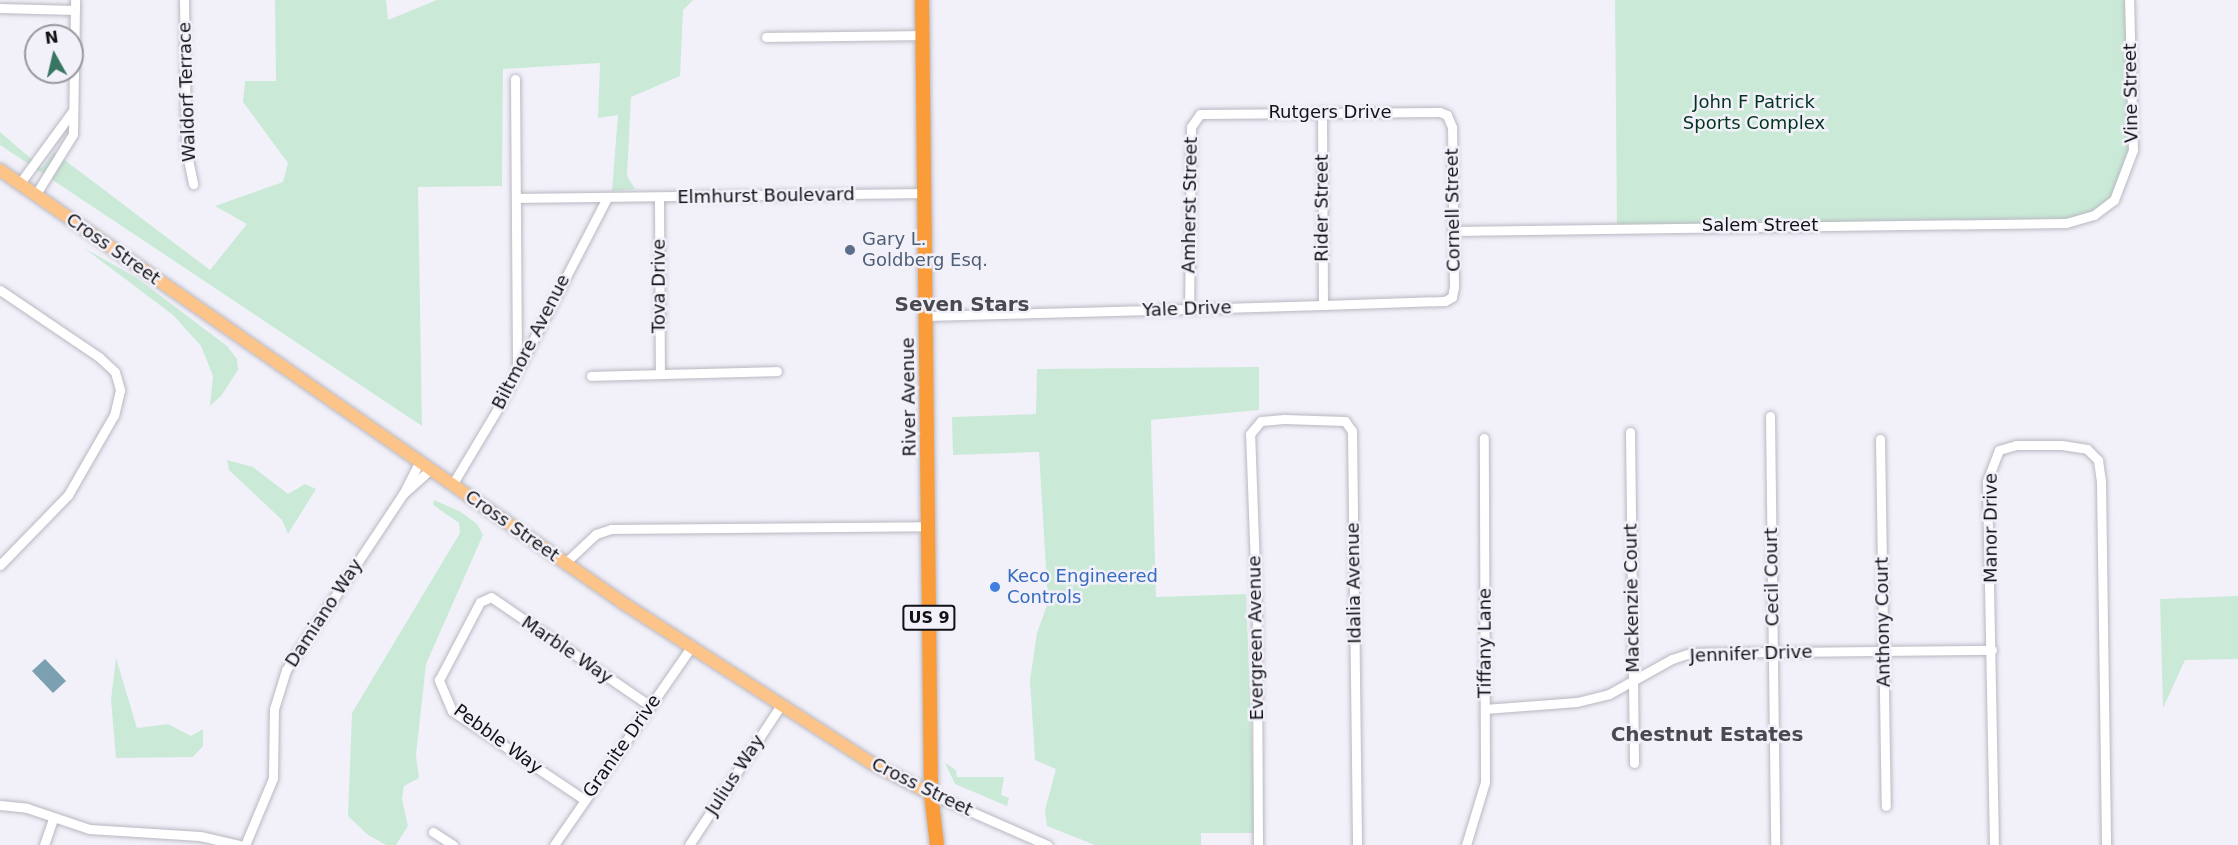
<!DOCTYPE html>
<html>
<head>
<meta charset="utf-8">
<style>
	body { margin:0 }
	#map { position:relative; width:2238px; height:845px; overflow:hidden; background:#f2f1fa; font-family:"DejaVu Sans",sans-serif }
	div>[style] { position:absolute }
	.green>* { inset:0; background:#caead7 }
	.water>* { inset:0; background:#7aa0b1 }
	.roads { filter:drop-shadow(0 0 2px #b9b8c1) drop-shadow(0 0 2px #b9b8c1) }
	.minor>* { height:9px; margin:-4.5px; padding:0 4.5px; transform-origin:4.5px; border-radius:4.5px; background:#fff }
	.major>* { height:12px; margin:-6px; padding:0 6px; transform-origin:6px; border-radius:6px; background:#fcc489 }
	.highway>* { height:14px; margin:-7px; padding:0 7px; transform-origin:7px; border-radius:7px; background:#fa9c3a }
	.dots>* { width:16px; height:16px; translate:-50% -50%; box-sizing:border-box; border:3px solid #f2f1fa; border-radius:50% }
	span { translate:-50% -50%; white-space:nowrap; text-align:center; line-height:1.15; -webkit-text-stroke:5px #f2f1fa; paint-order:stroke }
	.shield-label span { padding:2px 4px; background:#f2f1fa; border:2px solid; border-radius:4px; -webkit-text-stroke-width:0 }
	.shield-label { font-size:16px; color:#121215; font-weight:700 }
	.street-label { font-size:18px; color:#121215 }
	.park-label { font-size:18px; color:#02331e }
	.service-label { font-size:18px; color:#4e5e75 }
	.left { translate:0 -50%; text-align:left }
	.shop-label { font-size:18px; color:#366cbe }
	.neighbourhood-label { font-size:20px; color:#4a4951; font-weight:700 }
	.north { position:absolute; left:24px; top:24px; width:60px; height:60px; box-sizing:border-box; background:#f2f1fa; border:2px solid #98989e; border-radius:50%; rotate:352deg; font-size:16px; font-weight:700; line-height:24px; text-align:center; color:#121215 }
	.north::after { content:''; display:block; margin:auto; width:21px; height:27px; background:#387663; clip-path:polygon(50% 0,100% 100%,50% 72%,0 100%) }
</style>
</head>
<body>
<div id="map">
	<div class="green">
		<div style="clip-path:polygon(275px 0,386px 0,388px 20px,437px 0,693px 0,683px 10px,680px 76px,631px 97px,627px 176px,635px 189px,612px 191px,618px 115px,598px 118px,600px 63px,503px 69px,502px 186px,418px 187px,422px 426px,0 145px,0 132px,42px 168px,54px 152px,210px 270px,247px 224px,215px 206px,283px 182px,288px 163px,243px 102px,245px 81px,276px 81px)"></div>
		<div style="clip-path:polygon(1615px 0,2131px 0,2133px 150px,2114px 200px,2094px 215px,2066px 223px,1617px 229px)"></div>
		<div style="clip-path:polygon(84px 248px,137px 278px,227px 346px,237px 359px,238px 370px,221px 396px,210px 406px,213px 376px,201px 346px,173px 315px)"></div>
		<div style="clip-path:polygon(1259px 367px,1259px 410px,1151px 420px,1156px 597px,1246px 594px,1255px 833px,1201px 833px,1201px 845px,1095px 845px,1047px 826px,1045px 810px,1056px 769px,1035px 760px,1030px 680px,1037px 633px,1048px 602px,1039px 452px,953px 455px,952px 417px,1036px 414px,1037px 369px)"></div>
		<div style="clip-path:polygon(227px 460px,253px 467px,288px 494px,305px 484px,316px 489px,288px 534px,282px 520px,229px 470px)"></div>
		<div style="clip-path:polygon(434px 500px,461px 512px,477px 524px,483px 535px,426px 664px,416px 755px,419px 778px,404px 786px,402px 799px,408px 826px,396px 845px,386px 845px,368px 835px,348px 816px,352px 713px,460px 533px,459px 523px,433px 505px)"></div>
		<div style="clip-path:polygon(2238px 596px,2238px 659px,2185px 660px,2163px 708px,2160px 599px)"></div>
		<div style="clip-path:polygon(116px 658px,137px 728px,168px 724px,191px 736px,203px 729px,203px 746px,193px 757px,116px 758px,111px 700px)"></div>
		<div style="clip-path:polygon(945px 763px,956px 770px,957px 777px,1004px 777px,1001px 795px,1009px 798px,1007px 806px,955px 784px)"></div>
	</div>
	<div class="water">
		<div style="clip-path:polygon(45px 659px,66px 681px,53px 693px,32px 671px)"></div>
	</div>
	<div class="roads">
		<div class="minor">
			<div style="left:184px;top:0;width:150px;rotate:89.2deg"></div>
			<div style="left:186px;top:150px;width:35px;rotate:78deg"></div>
			<div style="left:0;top:8px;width:75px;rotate:1.5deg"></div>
			<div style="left:766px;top:37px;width:157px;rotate:-0.7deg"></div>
			<div style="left:515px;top:79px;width:286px;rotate:89.6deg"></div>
			<div style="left:1322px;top:112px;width:193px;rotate:89.7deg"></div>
			<div style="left:20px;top:183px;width:88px;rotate:-53.8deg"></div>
			<div style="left:36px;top:194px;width:70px;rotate:-58.3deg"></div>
			<div style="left:73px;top:134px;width:134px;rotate:-89.1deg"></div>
			<div style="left:517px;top:198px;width:407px;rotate:-0.7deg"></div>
			<div style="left:659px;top:199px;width:174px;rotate:89.7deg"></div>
			<div style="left:1453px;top:231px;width:613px;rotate:-0.75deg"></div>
			<div style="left:2066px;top:223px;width:29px;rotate:-16deg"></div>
			<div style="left:2094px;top:215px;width:25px;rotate:-37deg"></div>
			<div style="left:2114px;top:200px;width:53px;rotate:-69.2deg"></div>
			<div style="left:2133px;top:150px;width:150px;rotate:-91.5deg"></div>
			<div style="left:0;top:290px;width:120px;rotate:34.1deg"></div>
			<div style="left:99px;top:357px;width:22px;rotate:43deg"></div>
			<div style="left:115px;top:372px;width:19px;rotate:74deg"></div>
			<div style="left:120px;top:390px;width:26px;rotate:103deg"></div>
			<div style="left:114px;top:415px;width:92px;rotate:119.9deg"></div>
			<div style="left:68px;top:495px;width:98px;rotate:134.2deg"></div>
			<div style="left:926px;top:316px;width:263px;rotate:-1.5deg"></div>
			<div style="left:1189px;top:309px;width:134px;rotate:-1.7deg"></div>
			<div style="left:1323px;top:305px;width:122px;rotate:-1.9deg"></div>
			<div style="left:1445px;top:301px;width:8px;rotate:-30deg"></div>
			<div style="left:1452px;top:297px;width:10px;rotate:-79deg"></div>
			<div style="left:1454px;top:287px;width:160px;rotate:-90.7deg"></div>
			<div style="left:1452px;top:127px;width:13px;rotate:-113deg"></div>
			<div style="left:1447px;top:115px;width:8px;rotate:-157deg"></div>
			<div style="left:1440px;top:112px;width:240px;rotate:179.5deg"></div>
			<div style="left:1200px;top:114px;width:16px;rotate:125deg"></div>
			<div style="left:1191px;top:127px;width:182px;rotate:90.6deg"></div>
			<div style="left:591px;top:376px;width:186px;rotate:-1.5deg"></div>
			<div style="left:1770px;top:416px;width:429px;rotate:89.3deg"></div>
			<div style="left:1630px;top:432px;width:331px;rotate:89.3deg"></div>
			<div style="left:1880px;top:439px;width:367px;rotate:89.1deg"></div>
			<div style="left:452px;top:485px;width:90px;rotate:-59.1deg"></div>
			<div style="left:498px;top:408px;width:237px;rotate:-62.6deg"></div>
			<div style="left:403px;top:494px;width:36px;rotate:-42deg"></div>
			<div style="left:565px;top:563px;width:42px;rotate:-43.1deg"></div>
			<div style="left:596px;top:534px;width:16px;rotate:-18deg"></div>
			<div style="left:611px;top:529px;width:317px;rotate:-0.5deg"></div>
			<div style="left:1485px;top:709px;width:92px;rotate:-4.4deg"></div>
			<div style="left:1577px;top:702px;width:33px;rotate:-14deg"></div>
			<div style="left:1609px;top:694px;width:72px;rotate:-29.1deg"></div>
			<div style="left:1672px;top:659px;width:20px;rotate:-18deg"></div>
			<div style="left:1691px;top:653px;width:301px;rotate:-0.6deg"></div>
			<div style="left:931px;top:794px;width:127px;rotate:23.7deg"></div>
			<div style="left:585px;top:800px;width:160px;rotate:-146.2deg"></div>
			<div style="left:452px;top:711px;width:34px;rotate:-113deg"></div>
			<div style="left:439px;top:680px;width:88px;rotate:-62.3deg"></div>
			<div style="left:480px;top:602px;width:12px;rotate:-24deg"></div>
			<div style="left:491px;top:597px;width:193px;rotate:34.4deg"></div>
			<div style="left:0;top:805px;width:27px;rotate:6deg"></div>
			<div style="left:27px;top:808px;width:65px;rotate:18.7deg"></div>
			<div style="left:89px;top:829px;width:111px;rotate:3.6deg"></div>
			<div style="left:200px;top:836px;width:40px;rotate:13deg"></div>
			<div style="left:433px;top:832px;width:24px;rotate:33deg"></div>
			<div style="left:44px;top:845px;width:28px;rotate:-71deg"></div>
			<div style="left:245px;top:845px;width:73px;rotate:-67.3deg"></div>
			<div style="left:273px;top:778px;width:69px;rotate:-89.2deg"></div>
			<div style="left:274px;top:709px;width:41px;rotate:-72.9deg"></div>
			<div style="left:286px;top:670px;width:211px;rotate:-56.4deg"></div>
			<div style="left:403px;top:494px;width:36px;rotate:-63deg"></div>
			<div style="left:554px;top:845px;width:241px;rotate:-55.3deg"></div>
			<div style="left:689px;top:845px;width:168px;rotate:-56.7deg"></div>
			<div style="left:1258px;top:845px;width:223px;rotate:-90.3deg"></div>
			<div style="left:1257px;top:622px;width:188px;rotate:-92.1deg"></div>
			<div style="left:1250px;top:434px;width:17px;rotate:-50deg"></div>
			<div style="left:1261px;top:421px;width:23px;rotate:-5deg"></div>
			<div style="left:1284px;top:419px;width:61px;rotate:1.9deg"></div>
			<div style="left:1345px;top:421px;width:12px;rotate:55deg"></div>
			<div style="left:1352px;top:431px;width:414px;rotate:89.3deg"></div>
			<div style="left:1466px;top:845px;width:66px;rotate:-73.2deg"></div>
			<div style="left:1485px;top:782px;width:344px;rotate:-90.2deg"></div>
			<div style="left:1994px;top:845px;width:364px;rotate:-91.1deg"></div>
			<div style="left:1987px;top:481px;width:33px;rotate:-69deg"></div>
			<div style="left:1999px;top:450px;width:18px;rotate:-16deg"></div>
			<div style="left:2016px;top:445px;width:46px"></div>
			<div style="left:2062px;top:445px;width:25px;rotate:9deg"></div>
			<div style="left:2087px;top:449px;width:16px;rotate:45deg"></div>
			<div style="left:2098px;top:460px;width:22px;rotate:82deg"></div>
			<div style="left:2101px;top:482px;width:363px;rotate:89.2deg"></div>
		</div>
		<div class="major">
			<div style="left:0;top:170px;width:759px;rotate:34.8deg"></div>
			<div style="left:623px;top:603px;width:295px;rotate:32.8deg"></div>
			<div style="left:871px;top:763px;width:68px;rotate:27.3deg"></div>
		</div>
		<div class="highway">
			<div style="left:922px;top:0;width:794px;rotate:89.35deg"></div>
			<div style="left:931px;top:794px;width:51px;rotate:83.3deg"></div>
		</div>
	</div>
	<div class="dots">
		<div style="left:850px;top:250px;background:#5c6f8a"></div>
		<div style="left:995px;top:587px;background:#3f7fe0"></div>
	</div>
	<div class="shield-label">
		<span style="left:929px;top:618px">US 9</span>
	</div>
	<div class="street-label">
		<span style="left:187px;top:92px;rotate:-92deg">Waldorf Terrace</span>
		<span style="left:2131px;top:93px;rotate:-91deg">Vine Street</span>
		<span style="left:1330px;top:112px">Rutgers Drive</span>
		<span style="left:766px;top:196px;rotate:-1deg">Elmhurst Boulevard</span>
		<span style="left:1190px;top:205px;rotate:-89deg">Amherst Street</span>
		<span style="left:1322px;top:208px;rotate:-90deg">Rider Street</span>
		<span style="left:1453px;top:210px;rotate:-91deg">Cornell Street</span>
		<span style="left:1760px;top:225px">Salem Street</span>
		<span style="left:113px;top:249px;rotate:35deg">Cross Street</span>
		<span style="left:659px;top:286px;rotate:-90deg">Tova Drive</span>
		<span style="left:1187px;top:309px;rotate:-2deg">Yale Drive</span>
		<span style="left:531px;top:342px;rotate:-63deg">Biltmore Avenue</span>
		<span style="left:909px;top:397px;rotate:-91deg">River Avenue</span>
		<span style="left:512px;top:526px;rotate:35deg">Cross Street</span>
		<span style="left:1991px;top:528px;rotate:-90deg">Manor Drive</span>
		<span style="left:1772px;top:577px;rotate:-91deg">Cecil Court</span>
		<span style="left:1354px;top:583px;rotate:-91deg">Idalia Avenue</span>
		<span style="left:1632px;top:598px;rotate:-91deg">Mackenzie Court</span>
		<span style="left:324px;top:613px;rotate:-57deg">Damiano Way</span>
		<span style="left:1883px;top:622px;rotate:-91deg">Anthony Court</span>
		<span style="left:1256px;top:638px;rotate:-91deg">Evergreen Avenue</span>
		<span style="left:1485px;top:643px;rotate:-90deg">Tiffany Lane</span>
		<span style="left:567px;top:650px;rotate:34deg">Marble Way</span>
		<span style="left:1751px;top:654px;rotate:-2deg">Jennifer Drive</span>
		<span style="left:498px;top:739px;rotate:36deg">Pebble Way</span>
		<span style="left:622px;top:746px;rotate:-55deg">Granite Drive</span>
		<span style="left:735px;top:775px;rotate:-57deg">Julius Way</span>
		<span style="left:922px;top:787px;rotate:26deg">Cross Street</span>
	</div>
	<div class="park-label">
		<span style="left:1754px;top:113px">John F Patrick<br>Sports Complex</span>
	</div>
	<div class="service-label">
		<span class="left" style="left:862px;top:250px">Gary L.<br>Goldberg Esq.</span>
	</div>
	<div class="shop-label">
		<span class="left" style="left:1007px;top:587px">Keco Engineered<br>Controls</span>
	</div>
	<div class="neighbourhood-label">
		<span style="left:962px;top:304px">Seven Stars</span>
		<span style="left:1707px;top:734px">Chestnut Estates</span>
	</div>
	<div class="north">N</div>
</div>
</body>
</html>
